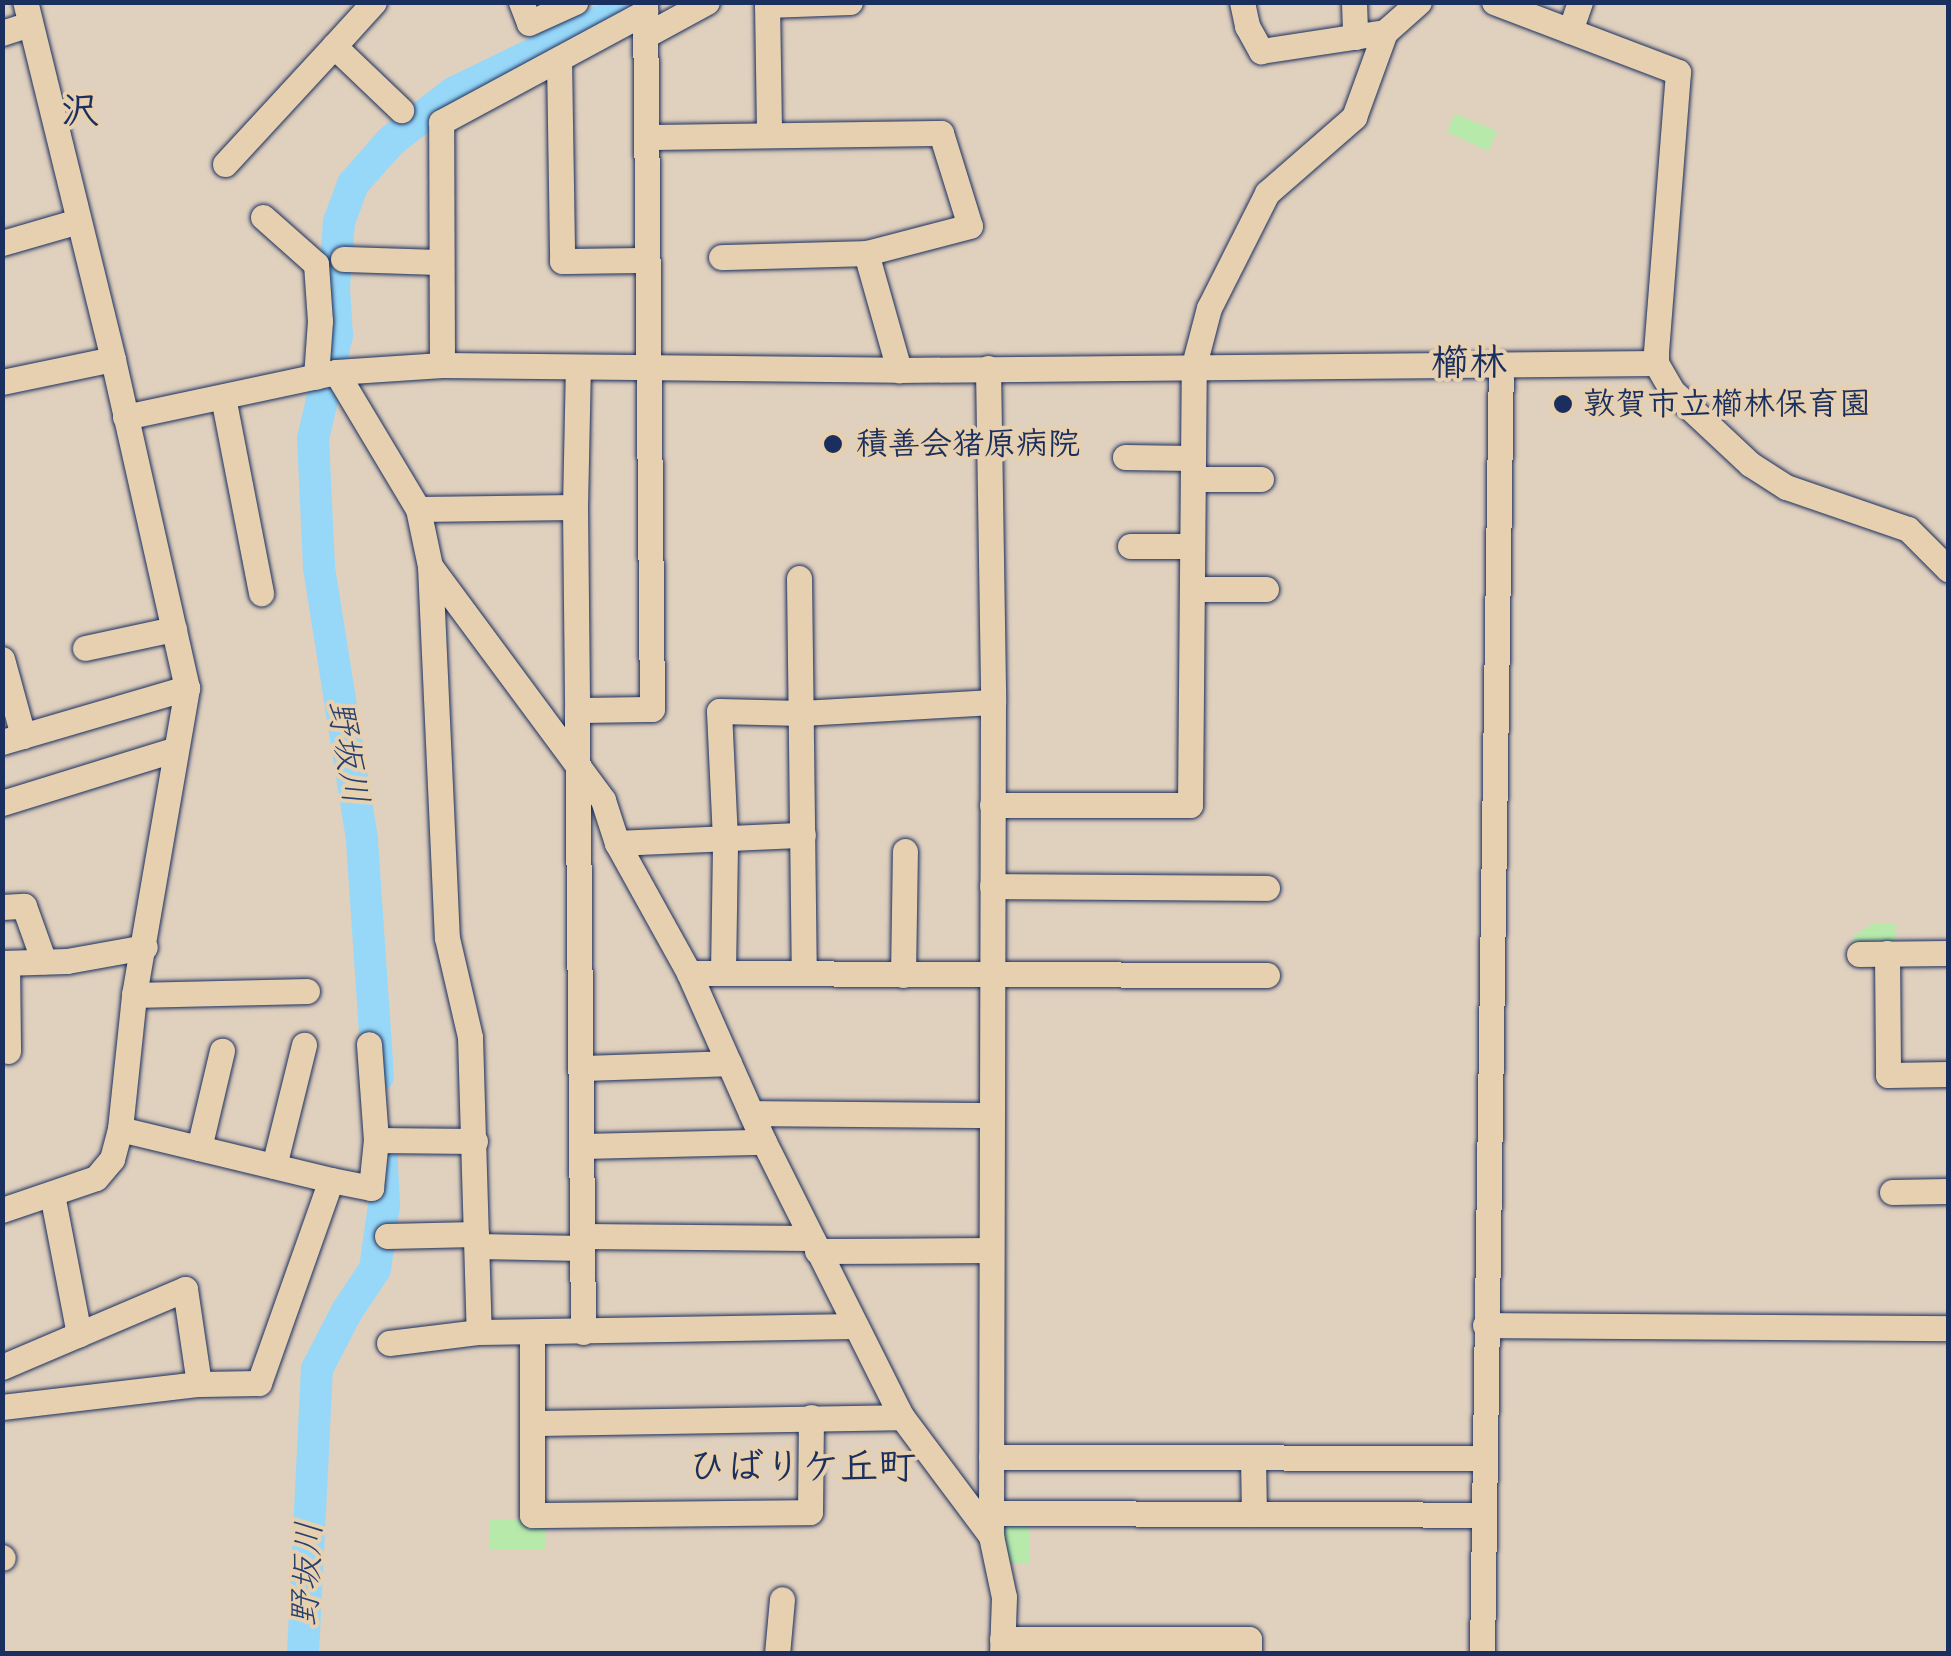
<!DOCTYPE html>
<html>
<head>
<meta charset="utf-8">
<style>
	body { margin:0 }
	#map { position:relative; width:1951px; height:1656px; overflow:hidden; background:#e0d0be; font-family:"Comic Neue","Klee One",sans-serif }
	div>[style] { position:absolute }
	.green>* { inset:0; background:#b6e9aa }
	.river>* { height:32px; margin:-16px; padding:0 16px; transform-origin:16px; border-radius:16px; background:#97d8f9 }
	.roads { filter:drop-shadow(0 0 2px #1b2f5e) drop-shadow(0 0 2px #1b2f5e) }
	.minor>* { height:25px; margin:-12.5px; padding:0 12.5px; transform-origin:12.5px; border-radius:12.5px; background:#e6d0af }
	.dots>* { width:28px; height:28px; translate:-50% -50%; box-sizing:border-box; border:5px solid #e6d0af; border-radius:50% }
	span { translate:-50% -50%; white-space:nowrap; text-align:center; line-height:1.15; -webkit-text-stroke:8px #e6d0af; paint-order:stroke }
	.poi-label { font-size:32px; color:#1b2f5e; font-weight:700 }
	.left { translate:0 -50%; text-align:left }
	.water-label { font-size:35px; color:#27406e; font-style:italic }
	.quarter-label { font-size:38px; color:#1b2f5e; font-weight:700 }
	.frame { position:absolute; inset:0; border:5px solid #1b2f5e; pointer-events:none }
</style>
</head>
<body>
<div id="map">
	<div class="green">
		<div style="clip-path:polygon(1455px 114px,1497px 131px,1488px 151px,1447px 132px)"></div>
		<div style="clip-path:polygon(1873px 923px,1896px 923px,1896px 947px,1854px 947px,1854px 936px)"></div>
		<div style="clip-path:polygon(489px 1519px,545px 1520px,545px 1550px,489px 1549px)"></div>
		<div style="clip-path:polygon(999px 1523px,1030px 1523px,1030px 1564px,1005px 1563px)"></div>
	</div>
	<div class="river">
		<div style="left:378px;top:1076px;width:238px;rotate:-93.9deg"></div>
		<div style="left:362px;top:839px;width:276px;rotate:-99deg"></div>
		<div style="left:319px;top:566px;width:127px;rotate:-92.7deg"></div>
		<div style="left:313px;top:439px;width:107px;rotate:-77deg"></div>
		<div style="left:337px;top:335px;width:47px;rotate:-93.7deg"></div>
		<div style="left:334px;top:288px;width:66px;rotate:-85.7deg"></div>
		<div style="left:339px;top:222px;width:40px;rotate:-69.8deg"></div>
		<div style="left:353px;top:184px;width:57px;rotate:-48.5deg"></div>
		<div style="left:391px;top:141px;width:78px;rotate:-37.7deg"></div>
		<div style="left:453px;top:93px;width:208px;rotate:-25.9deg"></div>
		<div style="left:303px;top:1654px;width:285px;rotate:-87.2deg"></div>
		<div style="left:317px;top:1369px;width:65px;rotate:-62.7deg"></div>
		<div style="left:347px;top:1311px;width:50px;rotate:-56.3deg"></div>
		<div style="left:375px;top:1269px;width:65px;rotate:-82deg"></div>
		<div style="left:384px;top:1205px;width:60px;rotate:-92.9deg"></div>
	</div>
	<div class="roads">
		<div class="minor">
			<div style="left:521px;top:2px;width:22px;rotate:69deg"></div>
			<div style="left:529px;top:23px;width:51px;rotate:-24.5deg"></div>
			<div style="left:767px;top:2px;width:130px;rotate:89.1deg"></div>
			<div style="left:1242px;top:2px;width:25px;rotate:78deg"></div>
			<div style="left:1247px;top:26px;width:29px;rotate:61deg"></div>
			<div style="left:1261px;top:51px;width:125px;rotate:-8.7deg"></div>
			<div style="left:1354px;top:2px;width:35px;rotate:88deg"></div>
			<div style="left:1494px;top:2px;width:197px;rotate:20.8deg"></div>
			<div style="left:1678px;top:72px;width:282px;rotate:94.5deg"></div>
			<div style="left:1656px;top:353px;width:10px;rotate:90deg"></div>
			<div style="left:1656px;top:363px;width:32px;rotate:60deg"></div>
			<div style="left:1672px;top:391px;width:107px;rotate:43.1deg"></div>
			<div style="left:1750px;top:464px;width:43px;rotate:32.6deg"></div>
			<div style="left:1786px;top:487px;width:129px;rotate:19deg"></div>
			<div style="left:1908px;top:529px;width:57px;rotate:45deg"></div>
			<div style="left:767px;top:5px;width:83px;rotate:-2.1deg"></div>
			<div style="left:1570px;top:31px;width:31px;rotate:-71deg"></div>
			<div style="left:2px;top:33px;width:29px;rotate:-18deg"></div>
			<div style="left:648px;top:34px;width:67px;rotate:-28.5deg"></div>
			<div style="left:334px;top:46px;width:59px;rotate:-47.7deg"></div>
			<div style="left:559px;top:59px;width:202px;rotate:89.1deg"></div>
			<div style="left:562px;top:261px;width:84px;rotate:-0.7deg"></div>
			<div style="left:648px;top:137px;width:293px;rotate:-0.8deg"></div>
			<div style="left:941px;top:133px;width:97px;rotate:72.7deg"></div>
			<div style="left:970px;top:226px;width:107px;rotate:165.4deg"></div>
			<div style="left:866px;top:253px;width:145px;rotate:178.4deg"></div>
			<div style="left:225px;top:164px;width:161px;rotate:-47.3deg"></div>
			<div style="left:334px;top:46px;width:93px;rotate:43.7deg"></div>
			<div style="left:263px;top:217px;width:71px;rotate:41.6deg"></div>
			<div style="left:316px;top:264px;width:57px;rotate:86deg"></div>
			<div style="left:320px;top:321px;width:56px;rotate:94.1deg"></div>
			<div style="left:2px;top:243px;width:79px;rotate:-16.1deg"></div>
			<div style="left:866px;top:253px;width:122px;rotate:74.2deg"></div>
			<div style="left:343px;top:259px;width:98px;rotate:1.8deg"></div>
			<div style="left:442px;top:365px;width:243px;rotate:-90.2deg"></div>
			<div style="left:441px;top:122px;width:232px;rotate:-28.3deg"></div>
			<div style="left:988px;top:368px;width:334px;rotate:89.1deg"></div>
			<div style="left:993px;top:702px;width:834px;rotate:90.14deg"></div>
			<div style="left:991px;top:1536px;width:62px;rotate:78deg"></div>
			<div style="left:1004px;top:1597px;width:57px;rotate:92deg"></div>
			<div style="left:336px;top:372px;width:160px;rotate:59.1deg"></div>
			<div style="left:418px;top:509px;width:58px;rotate:78.1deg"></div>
			<div style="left:430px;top:566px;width:372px;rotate:87.4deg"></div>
			<div style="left:447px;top:938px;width:102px;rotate:76.9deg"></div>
			<div style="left:470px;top:1037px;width:295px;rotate:88.3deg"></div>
			<div style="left:2px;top:382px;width:113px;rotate:-11.7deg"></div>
			<div style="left:223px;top:397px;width:200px;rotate:79deg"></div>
			<div style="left:125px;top:417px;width:216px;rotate:-12deg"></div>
			<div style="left:336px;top:372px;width:106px;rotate:-3.8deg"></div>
			<div style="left:442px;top:365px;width:457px;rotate:0.6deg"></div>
			<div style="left:899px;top:370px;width:757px;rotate:-0.53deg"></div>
			<div style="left:1125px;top:457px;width:68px;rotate:0.8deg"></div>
			<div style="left:1193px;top:479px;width:68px"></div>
			<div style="left:575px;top:507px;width:203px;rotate:89.4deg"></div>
			<div style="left:418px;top:509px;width:157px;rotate:-0.7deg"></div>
			<div style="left:575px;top:507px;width:139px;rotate:-88.8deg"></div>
			<div style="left:1130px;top:546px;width:62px"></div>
			<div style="left:430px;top:566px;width:291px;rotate:53.5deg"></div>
			<div style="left:603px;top:800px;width:45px;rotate:72deg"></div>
			<div style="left:617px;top:843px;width:149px;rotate:61deg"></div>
			<div style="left:689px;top:973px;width:185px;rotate:66.1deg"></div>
			<div style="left:764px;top:1142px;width:308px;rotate:63.4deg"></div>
			<div style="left:902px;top:1417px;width:149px;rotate:53.2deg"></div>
			<div style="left:799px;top:578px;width:395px;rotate:89.3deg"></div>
			<div style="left:1192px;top:589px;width:74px"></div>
			<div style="left:85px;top:648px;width:91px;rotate:-12.1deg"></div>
			<div style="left:2px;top:659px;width:80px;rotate:74.7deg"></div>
			<div style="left:2px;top:742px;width:193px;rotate:-16.3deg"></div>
			<div style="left:2px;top:803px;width:182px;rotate:-17.2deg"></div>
			<div style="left:992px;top:805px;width:198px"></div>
			<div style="left:1190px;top:805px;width:440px;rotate:-89.5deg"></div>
			<div style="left:1194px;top:365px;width:59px;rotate:-75.3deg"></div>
			<div style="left:1209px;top:308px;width:129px;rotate:-63.2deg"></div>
			<div style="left:1267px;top:193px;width:116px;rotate:-41.1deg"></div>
			<div style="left:1354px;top:117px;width:90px;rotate:-70deg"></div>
			<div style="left:1385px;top:32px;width:45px;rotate:-41.4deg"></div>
			<div style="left:617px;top:843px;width:186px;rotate:-2.5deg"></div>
			<div style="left:992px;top:886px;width:275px;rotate:0.4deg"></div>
			<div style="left:2px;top:907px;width:22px;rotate:-3deg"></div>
			<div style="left:24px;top:906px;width:59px;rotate:70.3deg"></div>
			<div style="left:1887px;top:953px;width:122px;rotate:89.5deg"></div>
			<div style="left:1888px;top:1075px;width:60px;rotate:-1deg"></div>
			<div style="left:1859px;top:954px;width:89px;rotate:-0.6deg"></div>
			<div style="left:2px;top:963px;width:65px;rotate:-1.8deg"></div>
			<div style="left:67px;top:961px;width:79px;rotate:-10.2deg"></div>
			<div style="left:7px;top:963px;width:88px;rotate:89.3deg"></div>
			<div style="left:689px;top:973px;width:578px;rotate:0.2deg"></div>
			<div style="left:723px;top:973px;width:134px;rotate:-89.1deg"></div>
			<div style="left:725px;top:839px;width:128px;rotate:-92.7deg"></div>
			<div style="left:719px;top:711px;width:83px;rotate:1.4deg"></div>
			<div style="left:802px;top:713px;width:191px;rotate:-3.3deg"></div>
			<div style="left:903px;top:975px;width:124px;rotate:-89.1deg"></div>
			<div style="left:134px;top:995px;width:173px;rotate:-1.3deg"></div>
			<div style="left:581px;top:1068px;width:148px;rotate:-1.9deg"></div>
			<div style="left:751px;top:1113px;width:241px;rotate:0.5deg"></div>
			<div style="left:376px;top:1140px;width:99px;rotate:0.6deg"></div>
			<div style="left:582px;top:1146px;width:182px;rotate:-1.3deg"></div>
			<div style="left:199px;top:1148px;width:100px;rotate:-76.7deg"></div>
			<div style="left:274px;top:1166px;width:125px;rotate:-76.1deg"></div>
			<div style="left:331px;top:1180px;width:41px;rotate:11.3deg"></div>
			<div style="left:371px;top:1188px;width:48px;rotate:-84.1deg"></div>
			<div style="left:376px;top:1140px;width:96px;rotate:-94.2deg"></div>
			<div style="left:1892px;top:1192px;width:56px;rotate:-1deg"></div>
			<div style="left:52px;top:1194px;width:143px;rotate:79.1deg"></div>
			<div style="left:2px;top:1210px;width:99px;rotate:-18.8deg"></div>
			<div style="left:96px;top:1178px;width:25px;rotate:-50deg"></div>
			<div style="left:112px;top:1159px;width:31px;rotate:-75deg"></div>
			<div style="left:120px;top:1129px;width:135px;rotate:-84deg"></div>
			<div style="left:134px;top:995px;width:312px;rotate:-80.2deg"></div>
			<div style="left:187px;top:688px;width:337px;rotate:-102.7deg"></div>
			<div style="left:113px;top:359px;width:368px;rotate:-103.8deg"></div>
			<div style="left:387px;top:1236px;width:89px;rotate:-1.3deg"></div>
			<div style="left:582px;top:1236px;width:228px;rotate:0.5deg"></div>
			<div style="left:477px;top:1246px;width:105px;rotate:1.1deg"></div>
			<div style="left:817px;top:1251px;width:174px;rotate:-0.3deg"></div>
			<div style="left:1485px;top:1325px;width:463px;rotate:0.4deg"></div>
			<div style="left:583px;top:1332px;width:622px;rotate:-90.55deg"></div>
			<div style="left:577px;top:710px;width:75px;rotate:-0.8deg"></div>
			<div style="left:652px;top:709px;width:707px;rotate:-90.57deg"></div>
			<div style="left:532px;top:1333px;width:182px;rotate:90deg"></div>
			<div style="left:532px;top:1515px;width:278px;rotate:-0.6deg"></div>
			<div style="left:810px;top:1512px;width:95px;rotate:-89.4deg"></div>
			<div style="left:389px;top:1343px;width:91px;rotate:-7deg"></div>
			<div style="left:479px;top:1332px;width:376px;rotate:-0.9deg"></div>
			<div style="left:2px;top:1367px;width:199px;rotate:-23.1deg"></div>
			<div style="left:185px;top:1289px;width:96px;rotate:81.6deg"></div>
			<div style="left:2px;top:1407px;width:198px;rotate:-6.7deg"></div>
			<div style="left:199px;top:1384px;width:60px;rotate:-1deg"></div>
			<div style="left:259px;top:1383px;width:215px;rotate:-70.5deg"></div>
			<div style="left:331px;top:1180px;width:217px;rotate:-166.4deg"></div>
			<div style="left:535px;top:1423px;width:367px;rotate:-0.9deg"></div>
			<div style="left:991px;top:1457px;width:491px;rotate:0.1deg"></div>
			<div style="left:1253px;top:1457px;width:57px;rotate:89deg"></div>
			<div style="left:991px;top:1513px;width:490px;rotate:0.2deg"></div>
			<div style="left:2px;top:1557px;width:1px;rotate:45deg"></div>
			<div style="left:1002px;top:1639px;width:247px"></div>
			<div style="left:1249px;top:1639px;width:15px;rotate:90deg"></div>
			<div style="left:777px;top:1654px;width:55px;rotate:-84.8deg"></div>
			<div style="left:1482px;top:1654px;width:1289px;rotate:-89.16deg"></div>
		</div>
	</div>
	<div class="dots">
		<div style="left:1563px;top:404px;background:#1b2f5e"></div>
		<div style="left:833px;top:444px;background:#1b2f5e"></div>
	</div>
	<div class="poi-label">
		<span class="left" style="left:1583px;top:404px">敦賀市立櫛林保育園</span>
		<span class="left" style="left:856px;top:444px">積善会猪原病院</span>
	</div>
	<div class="water-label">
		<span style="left:348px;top:752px;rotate:81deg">野坂川</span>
		<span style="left:307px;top:1574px;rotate:-87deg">野坂川</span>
	</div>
	<div class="quarter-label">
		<span style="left:80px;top:112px">沢</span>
		<span style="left:1469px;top:364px">櫛林</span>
		<span style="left:802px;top:1468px">ひばりケ丘町</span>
	</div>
	<div class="frame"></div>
</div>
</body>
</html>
